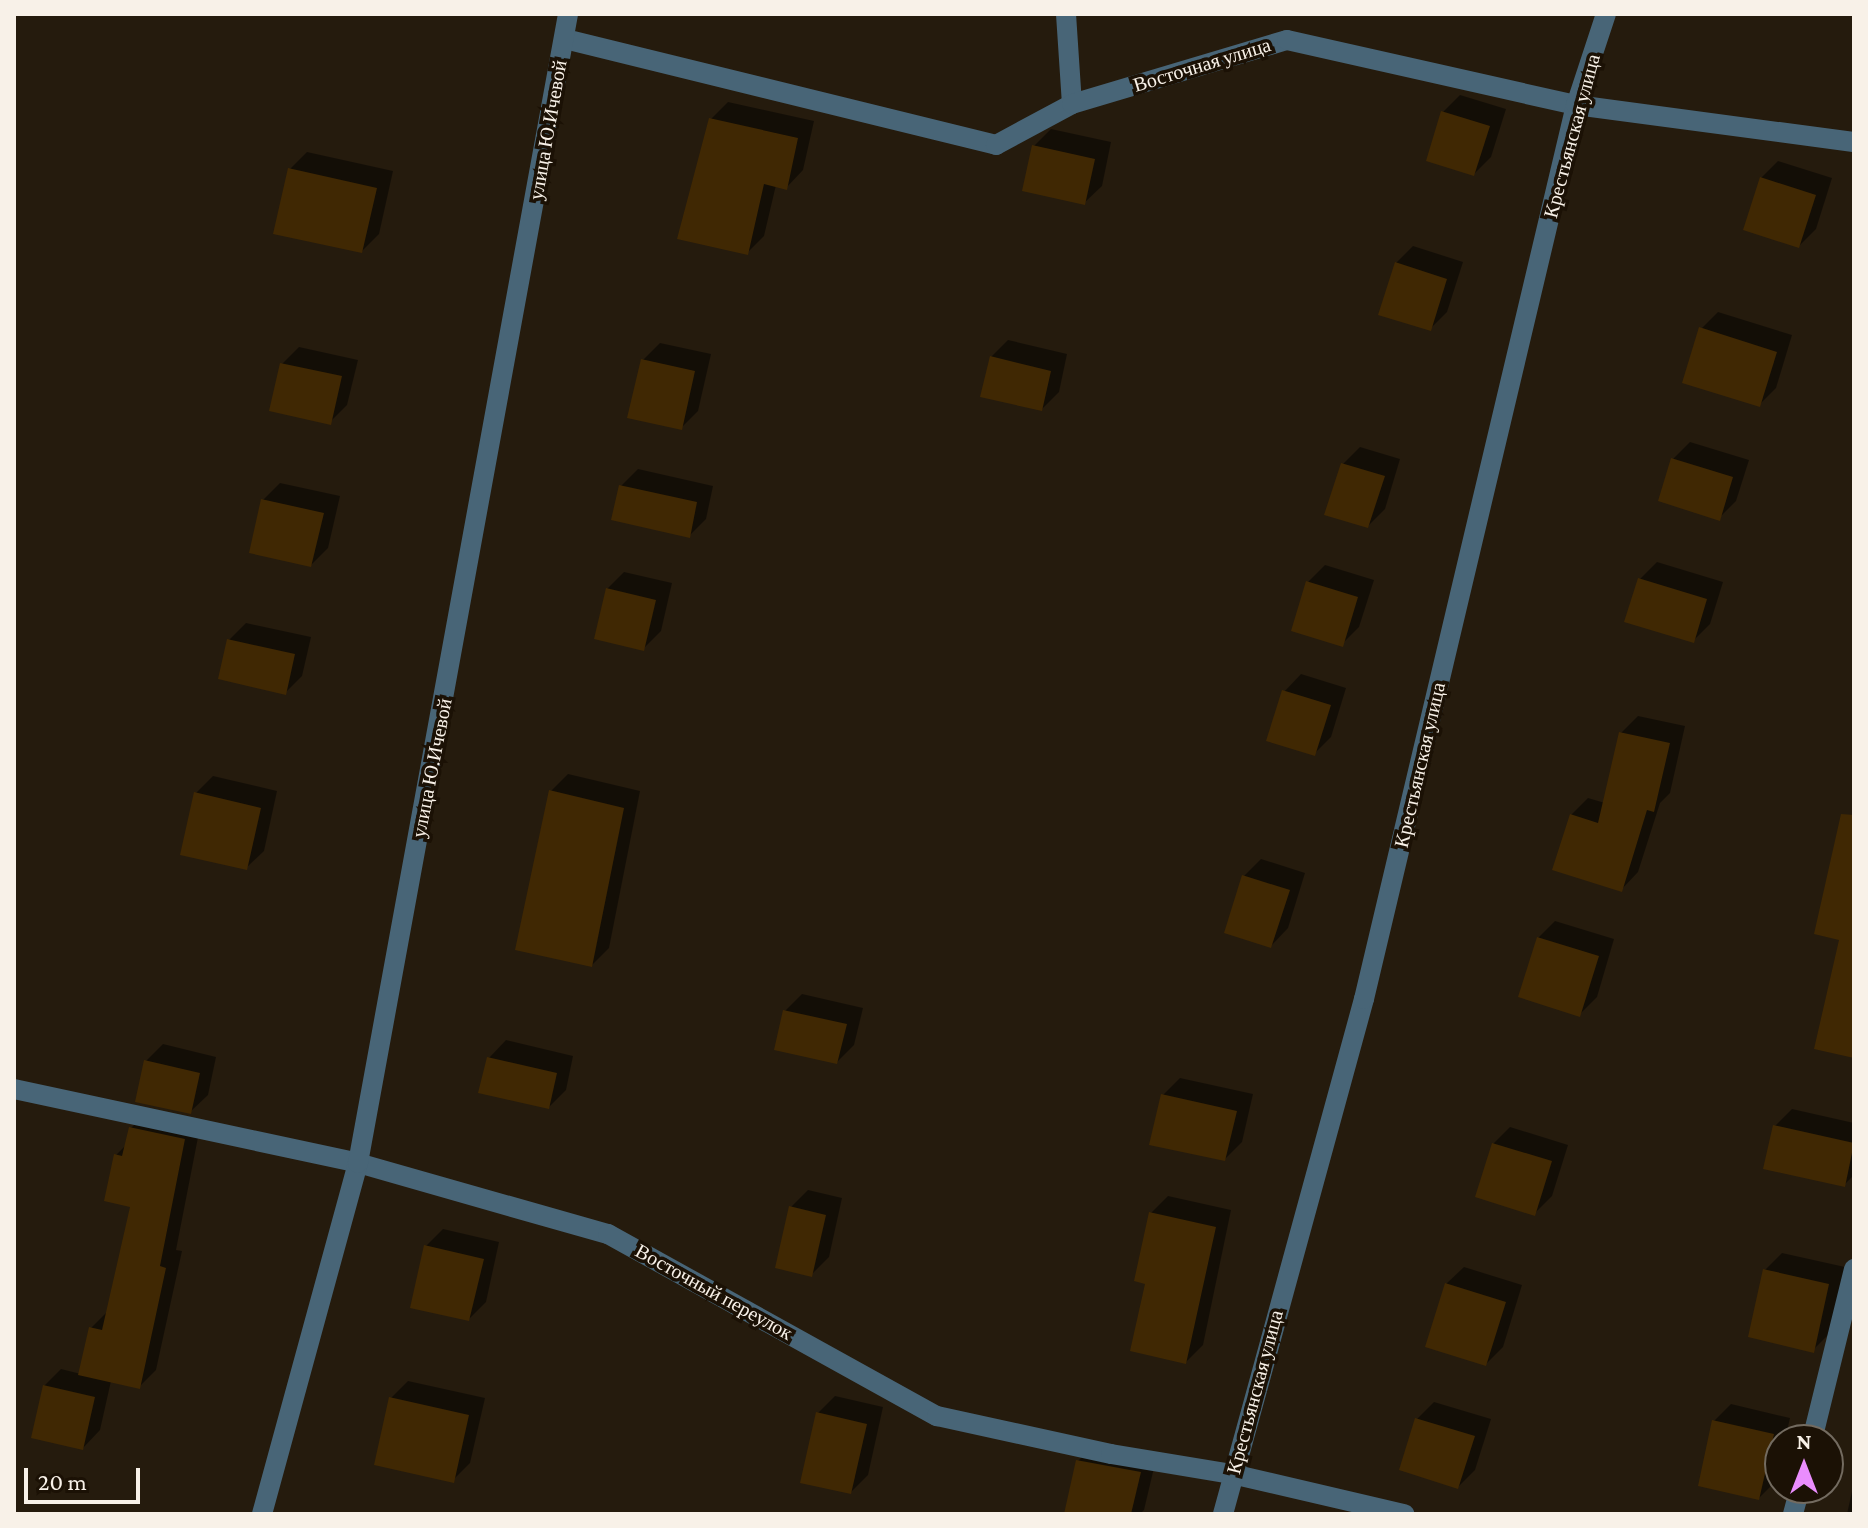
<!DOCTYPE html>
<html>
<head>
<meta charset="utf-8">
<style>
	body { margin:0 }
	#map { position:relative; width:1868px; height:1528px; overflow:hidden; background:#251b0d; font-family:"Crimson Pro",serif }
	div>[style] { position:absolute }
	.shadow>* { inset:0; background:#0007 }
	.building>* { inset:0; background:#402803 }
	.lane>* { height:20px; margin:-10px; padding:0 10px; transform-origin:10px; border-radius:10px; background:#486577 }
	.street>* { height:20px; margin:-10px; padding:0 10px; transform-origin:10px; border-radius:10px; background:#486577 }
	span { translate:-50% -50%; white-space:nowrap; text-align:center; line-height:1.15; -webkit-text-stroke:7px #1b1105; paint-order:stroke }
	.street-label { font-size:20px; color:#f8f1e8 }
	.frame { position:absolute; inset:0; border:16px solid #f8f1e8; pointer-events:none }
	.north { position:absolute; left:1764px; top:1424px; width:80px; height:80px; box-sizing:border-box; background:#1b1105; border:2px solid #736b60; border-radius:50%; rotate:0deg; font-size:22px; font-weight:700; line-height:32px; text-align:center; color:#f8f1e8 }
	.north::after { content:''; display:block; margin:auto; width:28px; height:36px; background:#ea8dfd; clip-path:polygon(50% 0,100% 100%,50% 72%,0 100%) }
	.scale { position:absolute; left:24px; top:1468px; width:116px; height:36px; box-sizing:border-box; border:4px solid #f8f1e8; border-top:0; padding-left:10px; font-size:24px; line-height:28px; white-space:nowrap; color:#f8f1e8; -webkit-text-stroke:6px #1b1105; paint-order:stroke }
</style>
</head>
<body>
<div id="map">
	<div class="shadow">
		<div style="clip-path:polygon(1460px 95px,1506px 109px,1491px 157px,1474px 174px,1443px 112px)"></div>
		<div style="clip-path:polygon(728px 102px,814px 121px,803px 170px,786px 188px,776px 185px,764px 236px,747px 253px,711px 119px)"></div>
		<div style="clip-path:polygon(1051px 129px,1111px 142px,1102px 186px,1084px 203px,1034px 146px)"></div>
		<div style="clip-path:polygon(307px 152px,393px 171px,379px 234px,362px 251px,290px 169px)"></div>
		<div style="clip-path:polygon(1778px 161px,1832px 178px,1816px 229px,1799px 246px,1761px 178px)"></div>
		<div style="clip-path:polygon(1413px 246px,1463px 262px,1447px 312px,1430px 329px,1396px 263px)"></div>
		<div style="clip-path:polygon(1718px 312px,1792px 335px,1776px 388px,1759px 405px,1701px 329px)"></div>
		<div style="clip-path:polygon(1008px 340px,1067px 354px,1059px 392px,1042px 409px,991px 357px)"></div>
		<div style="clip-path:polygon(660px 343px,711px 354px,698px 411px,681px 428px,643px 360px)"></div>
		<div style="clip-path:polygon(299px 347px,358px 360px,347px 405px,330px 422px,282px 364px)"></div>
		<div style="clip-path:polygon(1690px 442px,1749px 460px,1736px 501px,1719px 518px,1673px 459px)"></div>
		<div style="clip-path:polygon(1360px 447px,1400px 459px,1385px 509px,1368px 526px,1343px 464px)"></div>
		<div style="clip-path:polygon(638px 469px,713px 486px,706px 519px,689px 536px,621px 486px)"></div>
		<div style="clip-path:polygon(280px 483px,340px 496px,328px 548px,311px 565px,263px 500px)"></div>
		<div style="clip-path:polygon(1657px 562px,1723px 582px,1710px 624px,1693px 641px,1640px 579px)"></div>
		<div style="clip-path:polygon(1325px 565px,1374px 580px,1359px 627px,1342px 644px,1308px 582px)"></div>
		<div style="clip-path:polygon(624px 572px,672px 583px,661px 631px,644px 648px,607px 589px)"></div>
		<div style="clip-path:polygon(246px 623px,311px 637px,302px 676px,285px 693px,229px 640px)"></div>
		<div style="clip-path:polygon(1301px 674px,1346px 688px,1331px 737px,1314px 754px,1284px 692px)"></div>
		<div style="clip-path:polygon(1638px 716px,1685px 726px,1670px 793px,1660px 803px,1638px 872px,1621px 890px,1571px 815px,1588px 798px,1605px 803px,1621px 733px)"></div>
		<div style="clip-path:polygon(568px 774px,640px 791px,609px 948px,592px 965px,551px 791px)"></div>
		<div style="clip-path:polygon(213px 776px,277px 791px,264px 851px,246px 868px,196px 793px)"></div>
		<div style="clip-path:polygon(1261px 859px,1305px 873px,1288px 928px,1271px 946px,1244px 876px)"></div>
		<div style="clip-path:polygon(1555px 921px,1614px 939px,1597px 997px,1580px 1014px,1538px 938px)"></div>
		<div style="clip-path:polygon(802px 994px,863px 1008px,854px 1045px,837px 1062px,785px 1011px)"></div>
		<div style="clip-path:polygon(506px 1040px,573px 1056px,566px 1090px,549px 1107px,489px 1058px)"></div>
		<div style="clip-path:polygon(163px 1044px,216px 1057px,208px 1095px,190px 1112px,146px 1061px)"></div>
		<div style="clip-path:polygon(1180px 1078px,1253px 1094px,1242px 1142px,1225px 1159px,1163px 1095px)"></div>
		<div style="clip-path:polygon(1792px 1109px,1854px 1123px,1854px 1175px,1844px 1185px,1775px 1126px)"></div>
		<div style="clip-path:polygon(148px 1111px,201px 1122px,176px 1250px,182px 1251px,156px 1370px,139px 1387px,111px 1381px,100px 1430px,83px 1448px,44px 1386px,61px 1369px,81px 1374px,91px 1328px,108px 1311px,133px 1205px,116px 1155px,127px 1144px,131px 1128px)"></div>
		<div style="clip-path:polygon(1510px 1127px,1568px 1145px,1552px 1196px,1535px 1213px,1493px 1144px)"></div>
		<div style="clip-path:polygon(808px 1190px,842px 1198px,829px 1257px,812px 1274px,790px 1208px)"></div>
		<div style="clip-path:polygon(1168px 1196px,1231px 1210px,1203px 1345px,1186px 1362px,1148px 1282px,1151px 1213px)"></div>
		<div style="clip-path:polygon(443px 1229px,499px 1242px,486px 1302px,469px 1319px,426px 1246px)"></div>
		<div style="clip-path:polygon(1782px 1253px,1845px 1267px,1830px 1333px,1813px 1350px,1765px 1270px)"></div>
		<div style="clip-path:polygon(1464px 1267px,1522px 1285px,1503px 1347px,1486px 1364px,1446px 1284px)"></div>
		<div style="clip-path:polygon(408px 1381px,485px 1398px,470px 1463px,453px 1480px,391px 1398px)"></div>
		<div style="clip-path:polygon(835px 1396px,883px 1407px,868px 1475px,851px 1492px,818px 1413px)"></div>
		<div style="clip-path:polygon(1434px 1402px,1491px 1419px,1475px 1470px,1458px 1487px,1417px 1419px)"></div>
		<div style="clip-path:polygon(1731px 1404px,1790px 1418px,1785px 1440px,1780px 1440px,1776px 1481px,1759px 1498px,1714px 1421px)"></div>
		<div style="clip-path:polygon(1095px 1444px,1157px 1455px,1144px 1510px,1140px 1514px,1070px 1514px,1078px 1461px)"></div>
		<div style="clip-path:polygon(1854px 1486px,1854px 1514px,1847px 1514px,1853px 1487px)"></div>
	</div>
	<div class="building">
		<div style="clip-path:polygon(1441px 111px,1490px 126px,1474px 176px,1426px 161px)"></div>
		<div style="clip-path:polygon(709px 118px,798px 138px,787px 190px,764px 184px,748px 255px,677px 239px)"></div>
		<div style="clip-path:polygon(1032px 145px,1095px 159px,1085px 205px,1022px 191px)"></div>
		<div style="clip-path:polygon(288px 168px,377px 188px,362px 253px,273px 234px)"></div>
		<div style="clip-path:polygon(1760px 177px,1816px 195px,1799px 248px,1743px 230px)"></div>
		<div style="clip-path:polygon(1395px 262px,1447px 279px,1431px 331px,1378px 315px)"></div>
		<div style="clip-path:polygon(1699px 327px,1777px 352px,1760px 407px,1682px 383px)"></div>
		<div style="clip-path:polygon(990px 356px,1051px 371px,1042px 411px,980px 397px)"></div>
		<div style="clip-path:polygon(641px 359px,695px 371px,682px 430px,627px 418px)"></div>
		<div style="clip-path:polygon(280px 363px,342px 376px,331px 425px,269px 411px)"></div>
		<div style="clip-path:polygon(1671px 458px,1733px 477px,1720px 521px,1658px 501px)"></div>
		<div style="clip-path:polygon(1341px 463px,1385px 476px,1368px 528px,1324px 515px)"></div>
		<div style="clip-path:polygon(619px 485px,697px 502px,690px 538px,611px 520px)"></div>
		<div style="clip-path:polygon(261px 499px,324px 513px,311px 567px,249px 553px)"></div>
		<div style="clip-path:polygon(1638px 578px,1707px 599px,1694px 643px,1624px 622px)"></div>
		<div style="clip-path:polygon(1306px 581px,1358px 597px,1343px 647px,1291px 631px)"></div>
		<div style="clip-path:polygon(606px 588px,656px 600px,644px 651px,594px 639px)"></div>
		<div style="clip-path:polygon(227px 639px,295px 654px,286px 695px,218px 679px)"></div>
		<div style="clip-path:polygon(1282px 690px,1331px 705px,1315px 756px,1266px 741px)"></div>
		<div style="clip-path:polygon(1619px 732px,1670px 743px,1654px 812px,1647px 810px,1622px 892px,1552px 870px,1570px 814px,1598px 823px)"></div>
		<div style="clip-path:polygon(549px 790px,624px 808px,592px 967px,515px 950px)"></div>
		<div style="clip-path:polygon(194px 792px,261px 808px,247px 870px,180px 855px)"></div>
		<div style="clip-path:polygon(1841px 814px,1854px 815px,1854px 1058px,1814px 1049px,1839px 940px,1814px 934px)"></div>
		<div style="clip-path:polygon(1242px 875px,1290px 890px,1271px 948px,1224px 933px)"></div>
		<div style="clip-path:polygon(1537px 937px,1599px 956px,1580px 1017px,1518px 997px)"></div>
		<div style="clip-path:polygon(783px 1010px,847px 1024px,837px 1064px,774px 1050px)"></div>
		<div style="clip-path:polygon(487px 1057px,557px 1073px,549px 1109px,478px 1093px)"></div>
		<div style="clip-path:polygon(144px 1060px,200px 1073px,191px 1114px,135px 1102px)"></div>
		<div style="clip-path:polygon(1161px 1094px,1237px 1111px,1225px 1161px,1149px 1145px)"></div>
		<div style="clip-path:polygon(1773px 1125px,1854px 1143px,1845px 1187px,1763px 1169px)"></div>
		<div style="clip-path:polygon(129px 1127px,185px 1139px,160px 1266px,166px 1268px,140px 1389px,78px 1375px,89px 1327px,102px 1330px,130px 1207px,104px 1201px,114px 1154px,122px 1156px)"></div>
		<div style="clip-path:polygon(1492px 1143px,1552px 1161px,1535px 1216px,1475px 1197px)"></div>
		<div style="clip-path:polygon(789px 1206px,826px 1215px,812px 1277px,775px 1268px)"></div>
		<div style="clip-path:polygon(1149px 1212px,1216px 1227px,1186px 1364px,1130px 1351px,1145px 1284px,1134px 1281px)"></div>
		<div style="clip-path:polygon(424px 1245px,484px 1259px,469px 1321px,410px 1308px)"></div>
		<div style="clip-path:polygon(1763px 1269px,1829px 1284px,1814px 1353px,1748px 1337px)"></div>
		<div style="clip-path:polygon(1445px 1283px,1506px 1302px,1486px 1366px,1425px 1347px)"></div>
		<div style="clip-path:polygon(43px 1385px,95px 1397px,83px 1450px,31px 1438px)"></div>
		<div style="clip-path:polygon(389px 1397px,469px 1415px,454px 1483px,374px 1465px)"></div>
		<div style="clip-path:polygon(816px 1412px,867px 1424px,851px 1494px,800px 1483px)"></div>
		<div style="clip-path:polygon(1415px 1418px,1475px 1436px,1458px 1489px,1399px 1470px)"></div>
		<div style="clip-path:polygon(1712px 1420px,1774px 1434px,1759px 1500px,1698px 1486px)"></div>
		<div style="clip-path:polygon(1076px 1460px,1141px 1472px,1131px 1514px,1064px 1514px)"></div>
	</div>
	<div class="lane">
		<div style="left:1066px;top:14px;width:90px;rotate:86.2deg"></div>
	</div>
	<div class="street">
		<div style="left:565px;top:39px;width:444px;rotate:13.8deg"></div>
		<div style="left:996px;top:145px;width:86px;rotate:-28.3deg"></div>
		<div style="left:1072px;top:104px;width:224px;rotate:-16.6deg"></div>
		<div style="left:1287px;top:40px;width:296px;rotate:12.7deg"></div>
		<div style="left:1576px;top:105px;width:280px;rotate:7.6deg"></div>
		<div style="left:14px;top:1089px;width:352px;rotate:12.1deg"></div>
		<div style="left:358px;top:1163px;width:260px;rotate:15.9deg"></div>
		<div style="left:608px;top:1234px;width:376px;rotate:29deg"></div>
		<div style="left:937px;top:1416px;width:178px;rotate:12.3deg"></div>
		<div style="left:1111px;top:1454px;width:123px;rotate:9.4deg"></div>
		<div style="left:1232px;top:1474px;width:177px;rotate:13.1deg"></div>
		<div style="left:1812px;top:1440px;width:176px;rotate:-76.2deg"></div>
		<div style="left:262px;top:1514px;width:364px;rotate:-74.7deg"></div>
		<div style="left:358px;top:1163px;width:1168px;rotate:-79.64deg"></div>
		<div style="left:1223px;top:1514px;width:534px;rotate:-74.69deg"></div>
		<div style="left:1364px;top:999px;width:919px;rotate:-76.66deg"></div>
		<div style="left:1576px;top:105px;width:96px;rotate:-71.8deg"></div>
		<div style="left:1793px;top:1514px;width:27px;rotate:-75deg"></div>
	</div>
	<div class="street-label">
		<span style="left:1202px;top:65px;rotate:-17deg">Восточная улица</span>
		<span style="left:548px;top:130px;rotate:-80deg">улица Ю.Ичевой</span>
		<span style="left:1572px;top:136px;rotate:-75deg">Крестьянская улица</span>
		<span style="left:1420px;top:765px;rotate:-77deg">Крестьянская улица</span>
		<span style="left:432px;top:768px;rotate:-79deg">улица Ю.Ичевой</span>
		<span style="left:714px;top:1292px;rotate:29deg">Восточный переулок</span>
		<span style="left:1255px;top:1392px;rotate:-75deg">Крестьянская улица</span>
	</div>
	<div class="frame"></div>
	<div class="north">N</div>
	<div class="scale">20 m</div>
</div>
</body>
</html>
